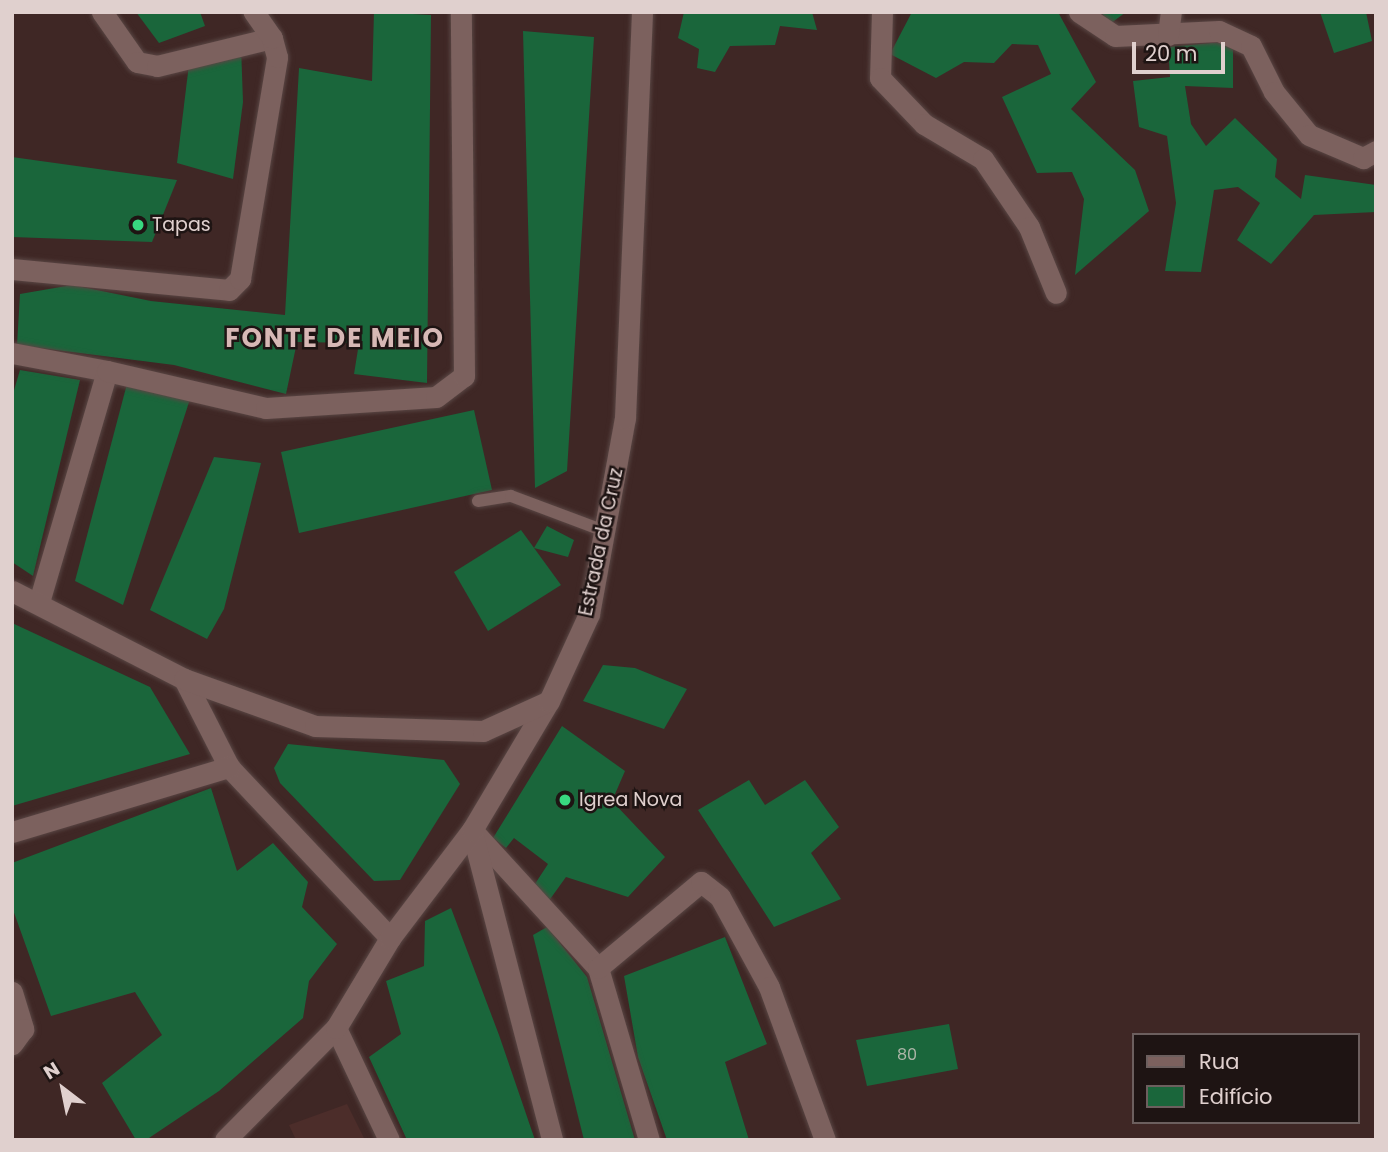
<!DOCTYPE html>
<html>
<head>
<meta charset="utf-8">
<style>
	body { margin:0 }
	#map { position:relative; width:1388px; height:1152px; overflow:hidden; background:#3f2725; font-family:Poppins,sans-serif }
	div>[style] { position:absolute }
	.built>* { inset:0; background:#4c2d2a }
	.building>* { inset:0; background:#1a663b }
	.roads { filter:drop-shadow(0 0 2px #594644) drop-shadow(0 0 2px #594644) }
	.service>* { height:12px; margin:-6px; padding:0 6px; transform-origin:6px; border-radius:6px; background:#7c615e }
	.minor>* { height:21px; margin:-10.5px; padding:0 10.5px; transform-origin:10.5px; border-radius:10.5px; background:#7c615e }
	.tertiary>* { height:21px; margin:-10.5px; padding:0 10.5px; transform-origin:10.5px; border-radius:10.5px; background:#7c615e }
	.dots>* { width:19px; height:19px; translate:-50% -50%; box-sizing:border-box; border:4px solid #1e1413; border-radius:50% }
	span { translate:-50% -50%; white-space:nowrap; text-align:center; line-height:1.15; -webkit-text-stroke:5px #1e1413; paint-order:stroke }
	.number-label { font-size:16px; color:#aeb6a9 }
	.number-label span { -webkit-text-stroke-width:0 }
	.poi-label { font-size:19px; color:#e0d0ce }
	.left { translate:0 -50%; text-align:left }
	.street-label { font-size:19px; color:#e0d0ce }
	.district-label { font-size:26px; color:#d7b8b5; font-weight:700; letter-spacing:2px }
	.frame { position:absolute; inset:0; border:14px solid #e0d0ce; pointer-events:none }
	.legend { position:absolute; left:1132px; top:1033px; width:228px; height:91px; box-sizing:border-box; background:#1e1413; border:2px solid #6c5f5e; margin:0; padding:9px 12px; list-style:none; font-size:21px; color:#e0d0ce }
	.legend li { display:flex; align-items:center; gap:14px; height:35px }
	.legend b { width:35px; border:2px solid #6c5f5e }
	.north { position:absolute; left:28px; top:1054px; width:70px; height:70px; -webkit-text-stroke:5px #1e1413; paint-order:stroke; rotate:328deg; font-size:19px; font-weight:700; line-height:28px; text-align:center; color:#e0d0ce }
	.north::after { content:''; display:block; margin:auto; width:24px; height:32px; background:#e0d0ce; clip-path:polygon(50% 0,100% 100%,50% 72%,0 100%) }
	.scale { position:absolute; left:1132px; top:42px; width:93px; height:32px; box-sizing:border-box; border:4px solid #e0d0ce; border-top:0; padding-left:9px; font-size:21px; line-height:24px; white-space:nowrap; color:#e0d0ce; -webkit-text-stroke:5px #1e1413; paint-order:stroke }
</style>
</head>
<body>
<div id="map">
	<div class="built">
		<div style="clip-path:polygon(347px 1104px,365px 1140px,296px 1140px,289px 1125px)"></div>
	</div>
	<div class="building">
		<div style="clip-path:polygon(136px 12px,200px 12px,205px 26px,159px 43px)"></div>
		<div style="clip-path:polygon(374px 12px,431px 15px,427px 383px,354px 374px,359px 343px,297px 342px,286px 394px,174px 365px,17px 345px,20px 294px,72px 285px,151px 301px,285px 315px,299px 68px,372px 81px)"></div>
		<div style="clip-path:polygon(684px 12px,812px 12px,817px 30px,780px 26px,775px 45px,730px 46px,715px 72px,697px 68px,699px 49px,678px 38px)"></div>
		<div style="clip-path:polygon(912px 12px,1058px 12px,1096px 82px,1071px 109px,1135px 170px,1149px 211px,1075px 275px,1084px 199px,1072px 172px,1037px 173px,1002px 97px,1051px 74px,1038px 45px,1012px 44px,994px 63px,964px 62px,936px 78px,890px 54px)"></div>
		<div style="clip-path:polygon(1101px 12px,1126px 12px,1110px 24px)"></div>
		<div style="clip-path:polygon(1320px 12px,1366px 12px,1372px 41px,1334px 53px)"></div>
		<div style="clip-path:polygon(523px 31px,594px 37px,567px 471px,535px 488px)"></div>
		<div style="clip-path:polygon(1233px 41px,1233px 88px,1185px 86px,1191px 124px,1206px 146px,1235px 118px,1277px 159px,1275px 177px,1301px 199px,1305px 175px,1376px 185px,1376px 212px,1314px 215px,1271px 264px,1237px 240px,1260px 203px,1238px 187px,1214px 190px,1201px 272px,1165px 271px,1176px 203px,1167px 136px,1139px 127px,1133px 81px,1170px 77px,1168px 47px)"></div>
		<div style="clip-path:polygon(241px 46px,243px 102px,233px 179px,177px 163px,189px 64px)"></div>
		<div style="clip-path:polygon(12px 157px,177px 180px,152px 242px,12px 237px)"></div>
		<div style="clip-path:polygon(20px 370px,80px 380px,33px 576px,12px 562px,12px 397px)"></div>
		<div style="clip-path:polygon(128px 380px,192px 393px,123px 605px,75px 581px)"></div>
		<div style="clip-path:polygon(474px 410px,492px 490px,299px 533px,281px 452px)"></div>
		<div style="clip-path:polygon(214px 457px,261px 463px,224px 609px,207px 639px,150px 610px)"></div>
		<div style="clip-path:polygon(547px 526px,574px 540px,568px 557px,534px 548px)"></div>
		<div style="clip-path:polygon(521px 530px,561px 585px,488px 631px,454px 572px)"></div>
		<div style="clip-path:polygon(12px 623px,150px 687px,190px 754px,12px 806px)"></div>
		<div style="clip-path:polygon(603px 665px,635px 668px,687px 689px,664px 729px,583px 701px)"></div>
		<div style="clip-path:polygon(562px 726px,625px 771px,612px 801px,665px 857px,628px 897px,566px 877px,548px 902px,531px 890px,548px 864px,514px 838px,506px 848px,493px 838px)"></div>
		<div style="clip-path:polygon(288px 744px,444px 760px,460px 784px,400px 880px,374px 881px,280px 783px,274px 768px)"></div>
		<div style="clip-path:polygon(749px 780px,765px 805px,805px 780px,839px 827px,811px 853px,841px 899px,774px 927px,698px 810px)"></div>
		<div style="clip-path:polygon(211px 788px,237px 871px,273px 843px,308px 882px,302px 907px,337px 944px,309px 981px,303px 1018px,219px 1091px,146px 1140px,136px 1140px,102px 1083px,162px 1035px,135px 992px,51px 1016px,12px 907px,12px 863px)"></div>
		<div style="clip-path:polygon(451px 908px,499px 1035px,535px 1140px,407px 1140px,369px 1057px,401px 1034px,386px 981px,424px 966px,425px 921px)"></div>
		<div style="clip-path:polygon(547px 927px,587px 977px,635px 1140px,584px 1140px,533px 935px)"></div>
		<div style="clip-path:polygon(725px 937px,767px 1044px,725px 1062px,749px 1140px,667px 1140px,638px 1057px,624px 976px)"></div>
		<div style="clip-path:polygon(949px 1024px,958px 1069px,867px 1086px,856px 1040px)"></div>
	</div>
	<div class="roads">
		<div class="service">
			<div style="left:478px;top:501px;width:33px;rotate:-9deg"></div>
			<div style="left:511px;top:496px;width:103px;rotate:20.6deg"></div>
		</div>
		<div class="minor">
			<div style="left:102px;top:12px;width:61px;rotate:55deg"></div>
			<div style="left:137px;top:62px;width:20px;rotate:11deg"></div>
			<div style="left:157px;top:66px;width:118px;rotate:-13.7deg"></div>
			<div style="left:882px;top:12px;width:66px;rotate:91.7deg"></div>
			<div style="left:880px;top:78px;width:64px;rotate:46.3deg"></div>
			<div style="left:924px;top:124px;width:69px;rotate:30.7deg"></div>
			<div style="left:983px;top:159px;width:82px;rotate:55.9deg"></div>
			<div style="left:1029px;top:227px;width:71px;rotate:67.8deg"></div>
			<div style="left:1079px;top:12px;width:43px;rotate:33.7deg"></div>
			<div style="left:1115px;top:36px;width:104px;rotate:-2.8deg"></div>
			<div style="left:1219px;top:31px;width:35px;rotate:25deg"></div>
			<div style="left:1251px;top:46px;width:51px;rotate:63.4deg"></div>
			<div style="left:1274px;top:92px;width:55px;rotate:50.9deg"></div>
			<div style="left:1309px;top:135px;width:59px;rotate:23.1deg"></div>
			<div style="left:1363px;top:158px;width:15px;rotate:-28deg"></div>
			<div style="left:1168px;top:35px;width:23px;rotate:-83deg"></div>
			<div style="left:12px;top:269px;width:218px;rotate:5.5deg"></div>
			<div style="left:229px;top:290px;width:16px;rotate:-45deg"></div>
			<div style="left:240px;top:279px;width:225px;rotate:-80.5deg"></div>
			<div style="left:277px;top:57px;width:20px;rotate:-105deg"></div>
			<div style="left:272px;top:38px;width:32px;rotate:-125deg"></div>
			<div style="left:12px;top:353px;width:97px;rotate:10.7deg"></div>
			<div style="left:107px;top:371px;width:241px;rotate:106.4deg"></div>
			<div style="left:107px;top:371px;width:163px;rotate:13.1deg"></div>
			<div style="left:266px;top:408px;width:170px;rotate:-3.7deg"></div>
			<div style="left:436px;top:397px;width:35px;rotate:-37deg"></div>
			<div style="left:464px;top:376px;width:364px;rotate:-90.5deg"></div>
			<div style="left:184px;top:679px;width:99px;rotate:62.9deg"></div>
			<div style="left:229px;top:767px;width:235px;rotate:46.7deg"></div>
			<div style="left:472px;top:830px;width:187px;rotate:47.6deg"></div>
			<div style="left:598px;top:968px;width:179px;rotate:73.5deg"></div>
			<div style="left:12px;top:832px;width:227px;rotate:-16.7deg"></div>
			<div style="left:472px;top:832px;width:318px;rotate:75.4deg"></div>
			<div style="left:598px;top:968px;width:134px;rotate:-39.9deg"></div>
			<div style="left:701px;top:882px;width:24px;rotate:38deg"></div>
			<div style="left:720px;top:897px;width:102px;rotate:61.4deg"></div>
			<div style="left:769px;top:987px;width:163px;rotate:69.9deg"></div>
			<div style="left:12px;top:992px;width:39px;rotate:73deg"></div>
			<div style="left:23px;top:1029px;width:19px;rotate:126deg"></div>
			<div style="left:336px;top:1028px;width:124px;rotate:64.7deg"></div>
			<div style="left:225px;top:1140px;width:158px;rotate:-45.3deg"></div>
			<div style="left:336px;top:1028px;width:105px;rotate:-59deg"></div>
			<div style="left:390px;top:938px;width:136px;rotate:-52.8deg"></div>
			<div style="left:472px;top:830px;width:150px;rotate:-59.2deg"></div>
		</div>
		<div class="tertiary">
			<div style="left:12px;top:591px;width:193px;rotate:27.1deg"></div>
			<div style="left:184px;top:679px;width:139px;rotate:19.7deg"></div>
			<div style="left:315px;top:726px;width:168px;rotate:1.7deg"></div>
			<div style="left:483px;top:731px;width:72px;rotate:-24.4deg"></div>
			<div style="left:549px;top:701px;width:96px;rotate:-65.3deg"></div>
			<div style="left:589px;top:614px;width:199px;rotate:-79.6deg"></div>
			<div style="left:625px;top:418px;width:406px;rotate:-87.6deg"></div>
		</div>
	</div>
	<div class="dots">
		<div style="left:138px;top:225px;background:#38d880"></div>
		<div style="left:565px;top:800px;background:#38d880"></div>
	</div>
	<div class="number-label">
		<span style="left:907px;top:1055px">80</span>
	</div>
	<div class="poi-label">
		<span class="left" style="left:152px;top:225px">Tapas</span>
		<span class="left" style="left:579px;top:800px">Igrea Nova</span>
	</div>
	<div class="street-label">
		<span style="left:601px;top:542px;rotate:-78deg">Estrada da Cruz</span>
	</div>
	<div class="district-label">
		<span style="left:335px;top:339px">FONTE DE MEIO</span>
	</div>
	<div class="frame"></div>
	<ul class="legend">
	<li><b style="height:9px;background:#7c615e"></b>Rua</li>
	<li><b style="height:19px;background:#1a663b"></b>Edifício</li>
	</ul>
	<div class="north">N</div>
	<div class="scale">20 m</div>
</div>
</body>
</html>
